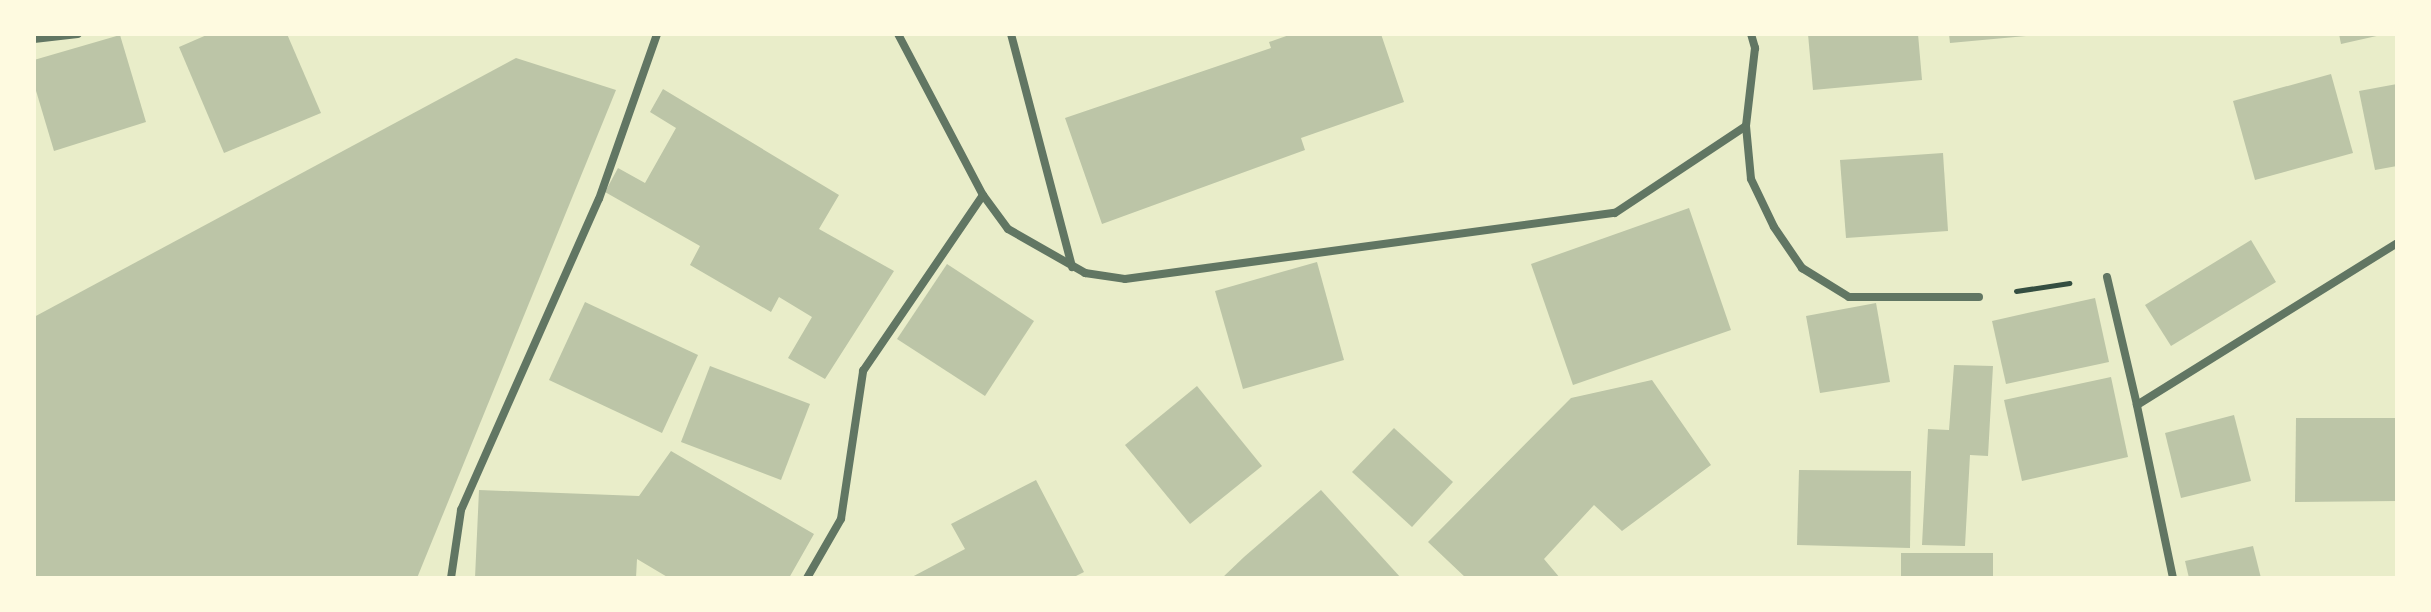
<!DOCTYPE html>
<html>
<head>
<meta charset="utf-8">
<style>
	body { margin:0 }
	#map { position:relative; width:2431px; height:612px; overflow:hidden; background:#e9edc9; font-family:"Alegreya Sans",sans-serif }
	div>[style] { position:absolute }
	.building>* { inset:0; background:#bcc5a7 }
	.path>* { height:5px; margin:-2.5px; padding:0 2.5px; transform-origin:2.5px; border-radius:2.5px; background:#344e41 }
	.minor>* { height:8px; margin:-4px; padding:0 4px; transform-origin:4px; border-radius:4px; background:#617663 }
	span { translate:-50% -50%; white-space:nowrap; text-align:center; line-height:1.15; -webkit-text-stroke:8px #fefae0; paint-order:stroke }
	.frame { position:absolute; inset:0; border:36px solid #fefae0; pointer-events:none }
</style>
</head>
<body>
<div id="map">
	<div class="building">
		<div style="clip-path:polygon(209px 34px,287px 34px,321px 113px,224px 153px,179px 47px)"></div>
		<div style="clip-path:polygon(1292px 34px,1381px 34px,1404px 102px,1301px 138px,1305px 150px,1102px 224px,1065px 118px,1271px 48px,1269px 42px)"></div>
		<div style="clip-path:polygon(1808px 34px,1918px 34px,1922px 80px,1813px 90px)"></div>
		<div style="clip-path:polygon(1949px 34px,2026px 34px,2026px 36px,1950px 43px)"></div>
		<div style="clip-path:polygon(2339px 34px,2381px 34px,2381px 35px,2341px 44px)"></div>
		<div style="clip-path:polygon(120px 35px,146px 122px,54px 151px,34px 84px,34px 60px)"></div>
		<div style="clip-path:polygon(516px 58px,616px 90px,417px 578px,34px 578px,34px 317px)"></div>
		<div style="clip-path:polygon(2331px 74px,2353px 153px,2255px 180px,2233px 101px)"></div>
		<div style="clip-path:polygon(2397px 84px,2397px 166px,2375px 170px,2359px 91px)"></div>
		<div style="clip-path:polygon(663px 89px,839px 195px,819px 229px,894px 271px,825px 379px,788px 358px,812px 317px,779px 297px,771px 312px,690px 265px,700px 246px,605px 192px,618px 168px,645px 183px,676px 128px,650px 112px)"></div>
		<div style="clip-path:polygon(1943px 153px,1948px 231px,1846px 238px,1840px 160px)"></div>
		<div style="clip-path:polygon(1689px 208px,1731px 330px,1573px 385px,1531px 264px)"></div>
		<div style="clip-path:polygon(2251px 240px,2276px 282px,2171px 346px,2145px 305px)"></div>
		<div style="clip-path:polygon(1317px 262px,1344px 360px,1243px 389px,1215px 291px)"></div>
		<div style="clip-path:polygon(947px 264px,1034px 321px,985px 396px,897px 339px)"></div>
		<div style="clip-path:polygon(2095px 298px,2109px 362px,2006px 384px,1992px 321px)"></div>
		<div style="clip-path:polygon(585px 302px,698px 355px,662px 433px,549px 380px)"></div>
		<div style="clip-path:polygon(1876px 303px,1890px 382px,1820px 393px,1806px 316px)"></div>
		<div style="clip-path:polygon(1954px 365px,1993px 366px,1988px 456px,1970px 455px,1965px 546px,1922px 545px,1928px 429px,1949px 430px)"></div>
		<div style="clip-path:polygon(710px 366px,810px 404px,781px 480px,681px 442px)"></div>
		<div style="clip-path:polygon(2111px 377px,2128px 457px,2022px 481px,2004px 400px)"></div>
		<div style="clip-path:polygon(1652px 380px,1711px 465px,1622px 531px,1594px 505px,1544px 559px,1560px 578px,1466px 578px,1428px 542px,1571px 398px)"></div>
		<div style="clip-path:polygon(1197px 386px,1262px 466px,1190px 524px,1125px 445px)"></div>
		<div style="clip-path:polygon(2234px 415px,2251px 481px,2181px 498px,2165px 433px)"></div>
		<div style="clip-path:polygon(2296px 418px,2397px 418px,2397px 501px,2295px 502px)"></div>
		<div style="clip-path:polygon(1394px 428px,1453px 482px,1412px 527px,1352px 472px)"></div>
		<div style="clip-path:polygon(671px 451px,814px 534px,789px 578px,669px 578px,637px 559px,636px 578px,475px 578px,479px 490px,639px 496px)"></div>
		<div style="clip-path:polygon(1799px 470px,1911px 471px,1910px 548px,1797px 545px)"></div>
		<div style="clip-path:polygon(1036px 480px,1084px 572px,1072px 578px,910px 578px,965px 549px,951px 524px)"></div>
		<div style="clip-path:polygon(1321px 490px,1401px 578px,1222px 578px,1244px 557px)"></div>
		<div style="clip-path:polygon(2253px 546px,2261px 578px,2189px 578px,2185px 561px)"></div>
		<div style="clip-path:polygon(1901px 553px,1993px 553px,1993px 578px,1901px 578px)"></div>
	</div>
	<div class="path">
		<div style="left:2016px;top:291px;width:54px;rotate:-8.6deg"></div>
	</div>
	<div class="minor">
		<div style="left:898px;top:34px;width:182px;rotate:62.2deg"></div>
		<div style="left:983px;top:195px;width:42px;rotate:53.7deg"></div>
		<div style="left:1008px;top:229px;width:89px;rotate:29.7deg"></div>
		<div style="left:1085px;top:273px;width:40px;rotate:8.5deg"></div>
		<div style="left:1125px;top:279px;width:494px;rotate:-7.7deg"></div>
		<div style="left:1615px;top:213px;width:157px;rotate:-33.6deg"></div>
		<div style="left:1011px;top:34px;width:241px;rotate:75.3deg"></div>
		<div style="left:1751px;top:34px;width:15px;rotate:74deg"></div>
		<div style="left:1755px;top:48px;width:79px;rotate:96.6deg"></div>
		<div style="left:1746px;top:126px;width:53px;rotate:84.6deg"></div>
		<div style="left:1751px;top:179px;width:53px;rotate:64.4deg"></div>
		<div style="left:1774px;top:227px;width:50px;rotate:55.7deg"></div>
		<div style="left:1802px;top:268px;width:55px;rotate:31.7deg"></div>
		<div style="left:1849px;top:297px;width:130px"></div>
		<div style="left:34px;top:39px;width:44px;rotate:-6.5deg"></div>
		<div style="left:2107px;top:277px;width:131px;rotate:76.8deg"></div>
		<div style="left:451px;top:578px;width:69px;rotate:-81.6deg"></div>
		<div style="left:461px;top:510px;width:340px;rotate:-66.1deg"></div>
		<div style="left:599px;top:199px;width:175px;rotate:-70.6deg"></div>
		<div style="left:807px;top:578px;width:68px;rotate:-60deg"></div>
		<div style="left:841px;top:519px;width:150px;rotate:-81.5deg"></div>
		<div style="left:863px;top:371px;width:213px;rotate:-55.7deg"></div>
		<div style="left:2173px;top:578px;width:177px;rotate:-101.8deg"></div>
		<div style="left:2137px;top:405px;width:306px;rotate:-31.9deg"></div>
	</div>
	<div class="frame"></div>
</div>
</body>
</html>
